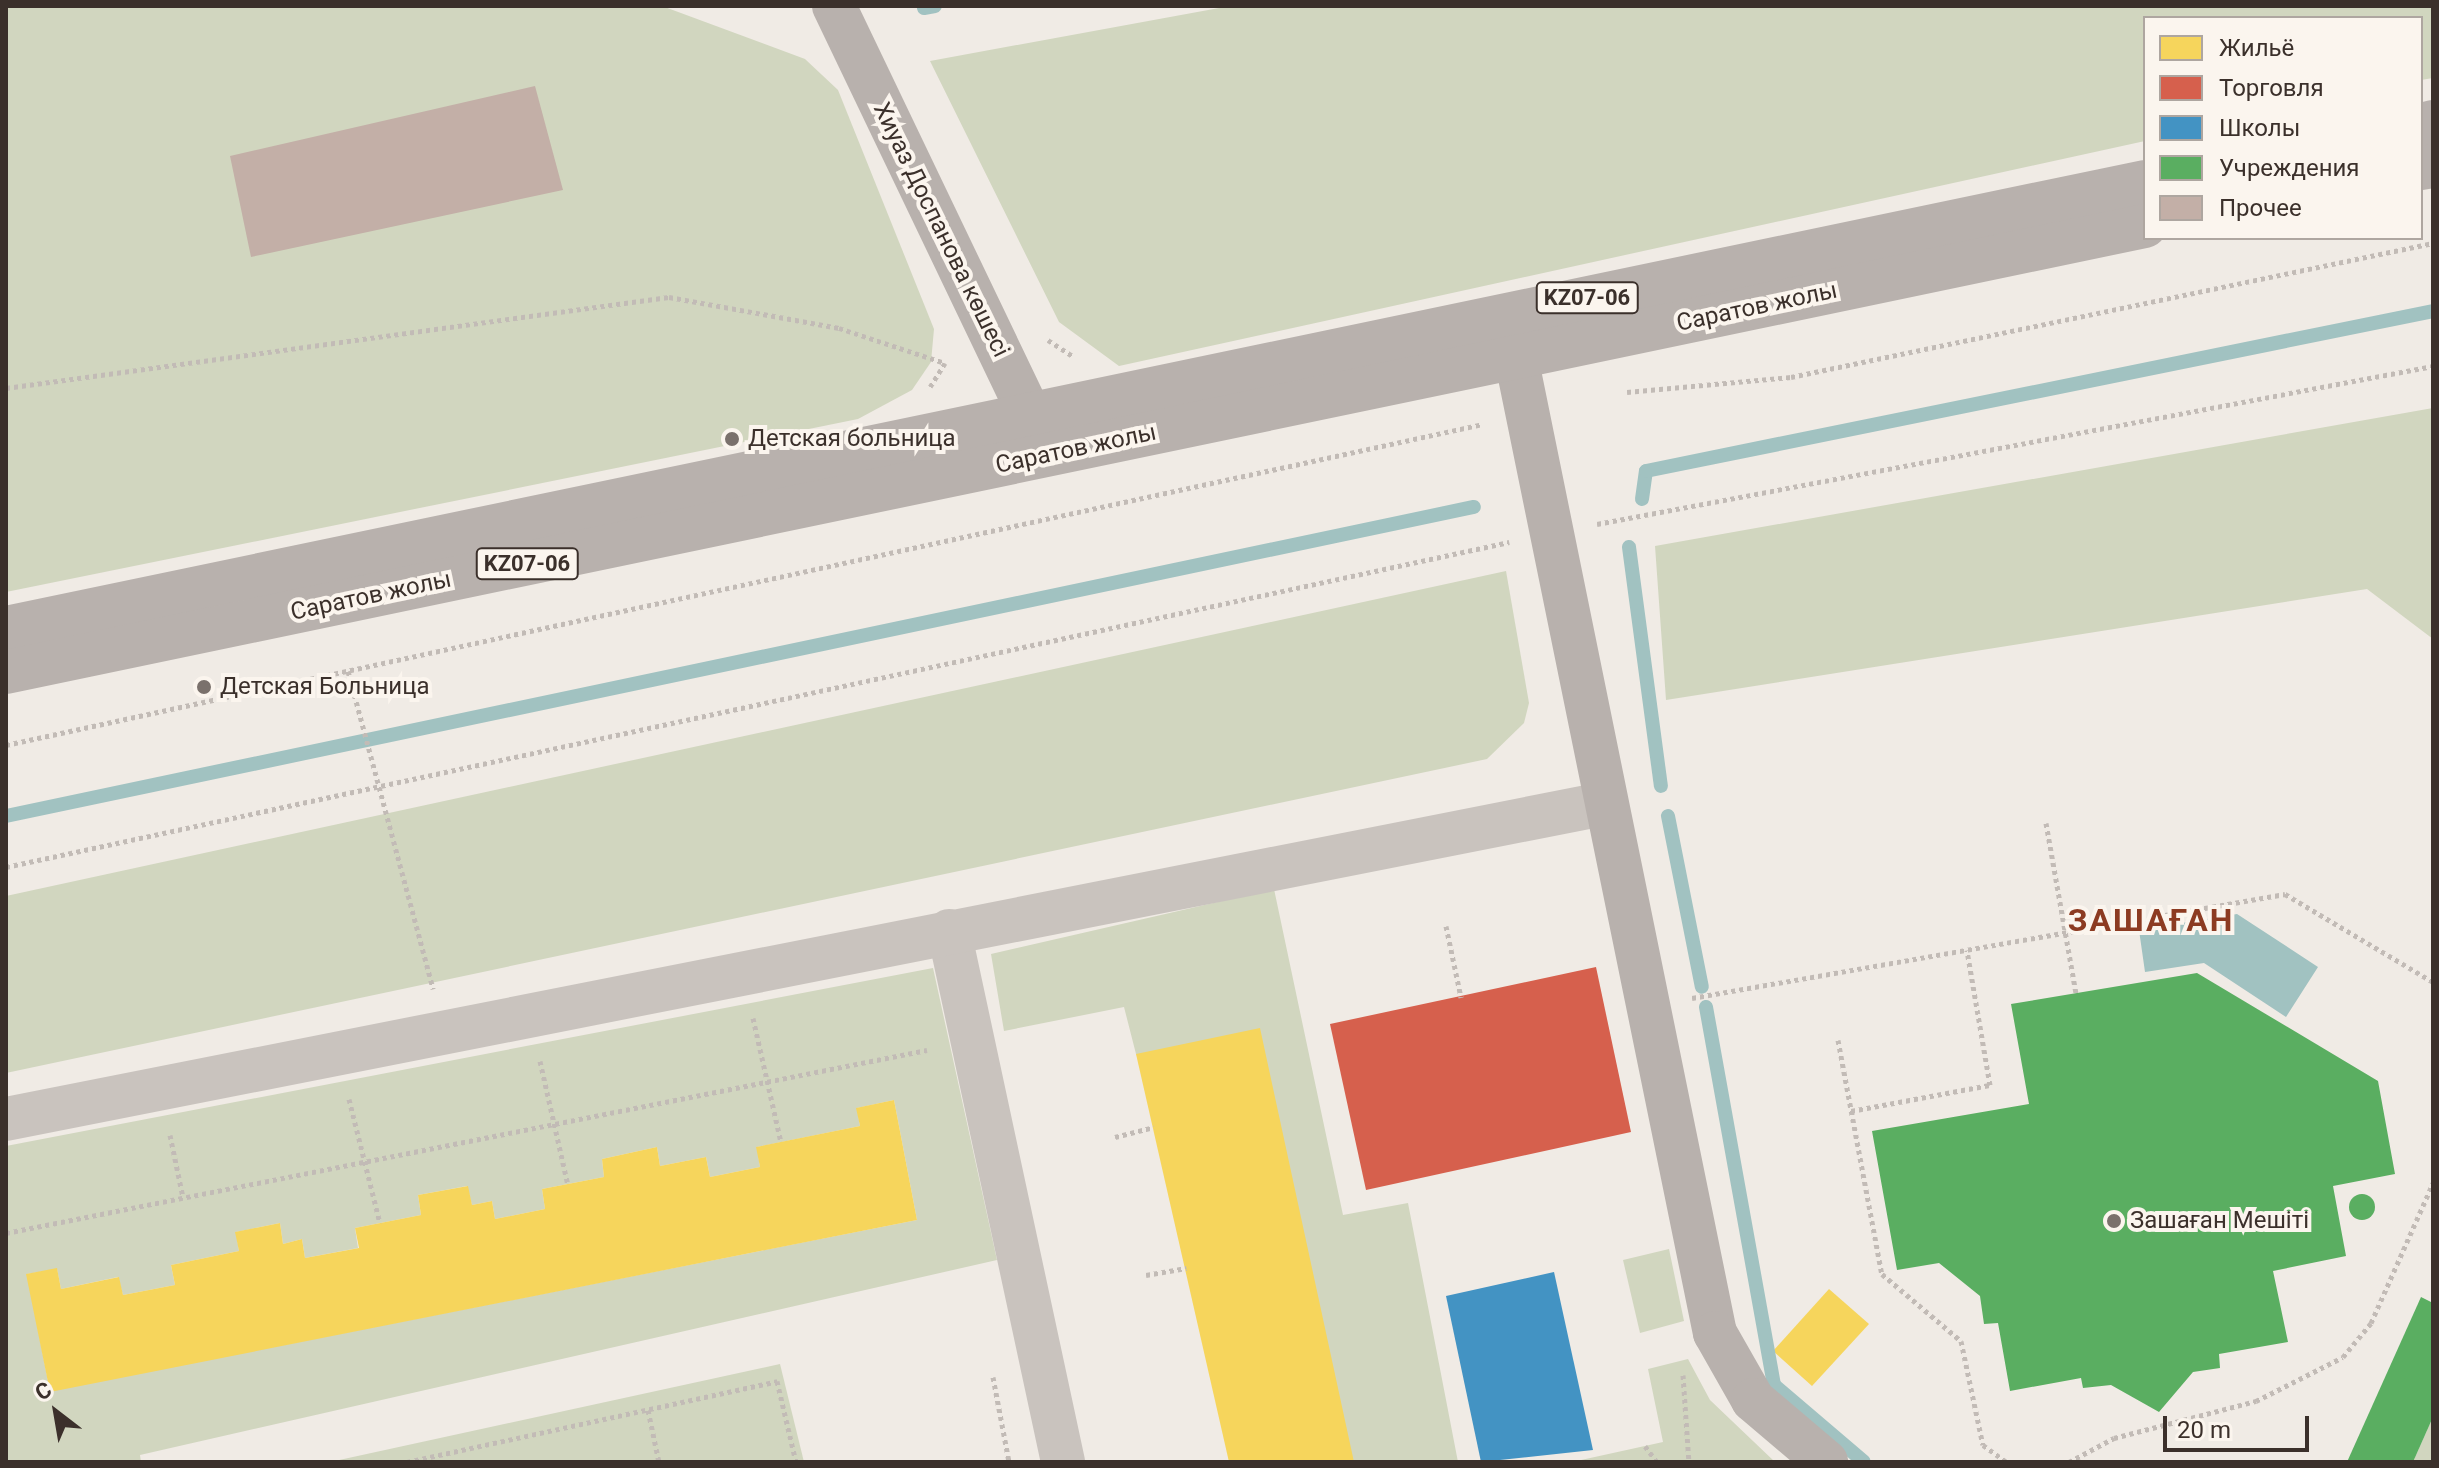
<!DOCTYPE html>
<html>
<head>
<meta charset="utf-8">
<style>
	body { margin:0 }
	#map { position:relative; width:2439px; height:1468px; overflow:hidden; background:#f0ebe5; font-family:Roboto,sans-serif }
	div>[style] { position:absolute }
	.green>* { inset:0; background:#d1d6bf }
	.water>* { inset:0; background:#a1c2c1 }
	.homes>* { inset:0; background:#f6d55c }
	.shops>* { inset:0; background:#d6604d }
	.schools>* { inset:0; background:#4393c3 }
	.public>* { inset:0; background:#5aae61 }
	.round { border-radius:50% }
	.stream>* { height:14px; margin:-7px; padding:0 7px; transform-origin:7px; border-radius:7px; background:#a1c2c1 }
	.building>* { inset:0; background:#c3afa7 }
	.path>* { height:5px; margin-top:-2.5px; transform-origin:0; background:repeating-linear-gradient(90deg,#c2bbb6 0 4px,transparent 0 8px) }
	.minor>* { height:44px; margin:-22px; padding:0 22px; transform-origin:22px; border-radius:22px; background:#c9c3be }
	.major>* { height:44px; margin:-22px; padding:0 22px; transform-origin:22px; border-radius:22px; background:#b8b1ad }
	.dots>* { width:22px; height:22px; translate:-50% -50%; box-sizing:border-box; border:4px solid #fbf5ee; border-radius:50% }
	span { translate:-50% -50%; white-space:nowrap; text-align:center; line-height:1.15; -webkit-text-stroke:8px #fbf5ee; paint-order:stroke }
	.shield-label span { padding:2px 6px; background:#fbf5ee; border:2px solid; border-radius:6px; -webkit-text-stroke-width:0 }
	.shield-label { font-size:22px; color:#3b302b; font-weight:700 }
	.street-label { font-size:24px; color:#3b302b }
	.poi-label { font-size:24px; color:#3b302b }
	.left { translate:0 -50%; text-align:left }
	.district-label { font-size:32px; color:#8c3b22; font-weight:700; letter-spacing:2px }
	.frame { position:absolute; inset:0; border:8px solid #3b302b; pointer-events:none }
	.legend { position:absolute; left:2143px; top:16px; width:280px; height:224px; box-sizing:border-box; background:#fbf5ee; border:2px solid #aea6a0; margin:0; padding:10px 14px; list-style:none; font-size:24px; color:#3b302b }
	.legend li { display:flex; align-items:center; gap:16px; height:40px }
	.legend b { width:40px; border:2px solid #aea6a0 }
	.north { position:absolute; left:16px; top:1372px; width:80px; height:80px; -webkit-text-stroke:6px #fbf5ee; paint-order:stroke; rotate:329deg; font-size:22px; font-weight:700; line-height:32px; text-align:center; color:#3b302b }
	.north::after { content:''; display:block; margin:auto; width:28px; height:36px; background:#3b302b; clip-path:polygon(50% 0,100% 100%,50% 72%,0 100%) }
	.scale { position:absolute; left:2163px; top:1416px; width:146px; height:36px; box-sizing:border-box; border:4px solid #3b302b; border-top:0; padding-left:10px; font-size:24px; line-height:28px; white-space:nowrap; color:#3b302b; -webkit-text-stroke:6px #fbf5ee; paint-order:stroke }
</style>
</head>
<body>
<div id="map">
	<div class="green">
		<div style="clip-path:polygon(6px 6px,662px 6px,805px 59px,838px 90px,934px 329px,931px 362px,912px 390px,858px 419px,6px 592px)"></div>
		<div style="clip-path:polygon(1230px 6px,2433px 6px,2433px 78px,2421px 80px,2421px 18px,2145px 18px,2145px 141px,1119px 366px,1059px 322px,930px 61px)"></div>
		<div style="clip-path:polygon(2433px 408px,2433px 639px,2367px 589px,1666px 700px,1655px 546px)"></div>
		<div style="clip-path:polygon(1506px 571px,1529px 703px,1524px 723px,1487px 759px,6px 1073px,6px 896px)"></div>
		<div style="clip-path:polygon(1274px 889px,1343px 1215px,1408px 1203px,1458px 1462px,1354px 1462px,1136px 1054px,1124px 1007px,1004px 1031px,991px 954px)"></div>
		<div style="clip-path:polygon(evenodd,933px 968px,997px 1260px,140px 1455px,141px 1462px,6px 1462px,6px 1146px,933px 968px,894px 1100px,917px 1220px,50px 1391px,27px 1274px,57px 1269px,61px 1289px,118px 1277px,123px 1295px,175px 1285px,171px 1265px,239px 1251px,236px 1232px,280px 1223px,283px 1244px,302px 1239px,305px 1258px,358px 1248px,355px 1228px,421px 1215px,418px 1195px,467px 1186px,472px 1205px,492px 1201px,495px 1219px,545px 1209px,542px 1189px,604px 1177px,602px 1159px,657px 1147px,660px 1166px,706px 1157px,710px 1177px,760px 1167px,757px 1147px,860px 1126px,857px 1108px,894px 1100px)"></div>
		<div style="clip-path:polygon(1669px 1249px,1684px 1321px,1640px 1333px,1623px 1260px)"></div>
		<div style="clip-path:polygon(1688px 1359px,1710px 1400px,1775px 1462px,1572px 1462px,1663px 1442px,1648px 1369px)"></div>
		<div style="clip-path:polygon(780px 1364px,804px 1462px,330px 1462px)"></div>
		<div style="clip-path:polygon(2433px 1417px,2433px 1462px,2413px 1462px)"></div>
	</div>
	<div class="water">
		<div style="clip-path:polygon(2237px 914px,2318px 967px,2286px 1017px,2204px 963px,2145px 972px,2139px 930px)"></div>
	</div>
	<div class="homes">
		<div style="clip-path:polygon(1260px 1028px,1354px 1462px,1229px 1462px,1136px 1054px)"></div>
		<div style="clip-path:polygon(894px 1100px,917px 1220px,50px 1392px,26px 1274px,57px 1268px,61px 1289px,119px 1277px,123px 1295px,175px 1285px,171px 1265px,239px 1251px,235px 1232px,280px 1223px,283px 1244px,302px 1239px,305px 1258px,359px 1248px,355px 1228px,421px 1215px,418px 1195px,468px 1186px,472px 1205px,492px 1201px,495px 1219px,545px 1209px,542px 1189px,604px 1177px,602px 1159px,657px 1147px,660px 1166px,706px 1157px,710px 1177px,760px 1167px,756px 1147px,860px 1126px,856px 1108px)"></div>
		<div style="clip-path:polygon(1829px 1289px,1869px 1324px,1812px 1386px,1773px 1351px)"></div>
	</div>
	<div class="shops">
		<div style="clip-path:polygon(1596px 967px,1631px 1132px,1366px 1190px,1330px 1024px)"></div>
	</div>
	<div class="schools">
		<div style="clip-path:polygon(1554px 1272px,1593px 1450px,1481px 1462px,1446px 1296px)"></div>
	</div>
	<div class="public">
		<div style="clip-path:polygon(2197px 973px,2378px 1081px,2395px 1174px,2333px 1186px,2346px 1256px,2273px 1271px,2288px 1342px,2219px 1354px,2220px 1368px,2193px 1372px,2159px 1412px,2111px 1385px,2083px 1388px,2081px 1378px,2010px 1391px,1998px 1323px,1984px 1324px,1980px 1296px,1939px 1263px,1897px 1270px,1872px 1131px,2029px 1104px,2011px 1004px)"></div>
		<div class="round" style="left:2349px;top:1194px;width:26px;height:26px"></div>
		<div style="clip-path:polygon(2421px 1297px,2433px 1303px,2433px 1417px,2413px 1462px,2347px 1462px)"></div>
	</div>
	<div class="stream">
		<div style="left:924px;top:8px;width:11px;rotate:-10deg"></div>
		<div style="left:1642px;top:499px;width:28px;rotate:-82deg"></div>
		<div style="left:1646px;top:471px;width:803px;rotate:-11.49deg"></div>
		<div style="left:1629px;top:547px;width:241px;rotate:82.4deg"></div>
		<div style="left:6px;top:816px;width:1500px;rotate:-11.89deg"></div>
		<div style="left:1668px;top:816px;width:174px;rotate:78.8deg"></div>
		<div style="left:1706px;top:1007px;width:384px;rotate:79.8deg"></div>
		<div style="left:1774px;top:1385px;width:118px;rotate:40.5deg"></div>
	</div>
	<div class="building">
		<div style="clip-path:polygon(535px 86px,563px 190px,251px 257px,230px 156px)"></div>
	</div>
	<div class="path">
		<div style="left:1048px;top:340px;width:30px;rotate:33deg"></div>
		<div style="left:6px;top:388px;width:669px;rotate:-7.82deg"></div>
		<div style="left:669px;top:297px;width:173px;rotate:10.3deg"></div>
		<div style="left:839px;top:328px;width:112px;rotate:18.3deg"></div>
		<div style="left:945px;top:363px;width:28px;rotate:122deg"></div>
		<div style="left:1627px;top:392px;width:165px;rotate:-5.2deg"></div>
		<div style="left:1791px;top:377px;width:656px;rotate:-11.79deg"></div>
		<div style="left:1597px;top:524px;width:851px;rotate:-10.7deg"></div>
		<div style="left:348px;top:671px;width:329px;rotate:75deg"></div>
		<div style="left:6px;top:745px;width:1511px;rotate:-12.26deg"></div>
		<div style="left:2046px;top:823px;width:173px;rotate:80deg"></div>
		<div style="left:6px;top:867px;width:1538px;rotate:-12.2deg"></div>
		<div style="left:1446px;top:926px;width:73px;rotate:78.1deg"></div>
		<div style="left:1692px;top:998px;width:602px;rotate:-9.95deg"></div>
		<div style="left:2285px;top:894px;width:172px;rotate:30.7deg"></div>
		<div style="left:753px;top:1018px;width:127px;rotate:77.3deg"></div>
		<div style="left:1838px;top:1040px;width:238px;rotate:79.4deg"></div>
		<div style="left:1882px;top:1274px;width:104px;rotate:40.3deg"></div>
		<div style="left:1961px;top:1341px;width:106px;rotate:78.1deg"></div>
		<div style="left:1983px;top:1445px;width:29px;rotate:36deg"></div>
		<div style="left:540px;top:1061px;width:127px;rotate:77.3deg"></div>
		<div style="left:349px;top:1099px;width:128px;rotate:76deg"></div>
		<div style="left:1851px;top:1111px;width:141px;rotate:-10.6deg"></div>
		<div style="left:1990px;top:1085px;width:137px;rotate:-99.7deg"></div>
		<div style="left:170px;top:1135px;width:63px;rotate:78.2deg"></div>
		<div style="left:1115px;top:1137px;width:40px;rotate:-14.4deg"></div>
		<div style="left:6px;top:1233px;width:939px;rotate:-11.24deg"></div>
		<div style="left:1146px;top:1275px;width:41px;rotate:-9.9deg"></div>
		<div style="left:1683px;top:1375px;width:87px;rotate:86.1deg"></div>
		<div style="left:993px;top:1377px;width:86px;rotate:79.3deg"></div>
		<div style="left:648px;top:1410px;width:53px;rotate:78.1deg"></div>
		<div style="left:1645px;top:1446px;width:20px;rotate:53deg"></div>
		<div style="left:407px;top:1462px;width:379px;rotate:-12.3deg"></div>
		<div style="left:777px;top:1381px;width:83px;rotate:76.8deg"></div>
		<div style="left:2069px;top:1462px;width:51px;rotate:-28.1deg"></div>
		<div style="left:2114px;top:1438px;width:147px;rotate:-14.6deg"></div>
		<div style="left:2256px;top:1401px;width:97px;rotate:-26.8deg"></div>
		<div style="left:2343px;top:1357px;width:44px;rotate:-50.5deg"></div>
		<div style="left:2371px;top:1323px;width:153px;rotate:-66.1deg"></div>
	</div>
	<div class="minor">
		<div style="left:949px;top:931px;width:543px;rotate:77.88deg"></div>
		<div style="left:6px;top:1119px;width:1627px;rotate:-11.16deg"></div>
	</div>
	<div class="major">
		<div style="left:834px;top:6px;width:479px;rotate:64.4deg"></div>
		<div style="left:2421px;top:125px;width:12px;rotate:-14deg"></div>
		<div style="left:2421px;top:168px;width:12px;rotate:-9deg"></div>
		<div style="left:1516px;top:357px;width:996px;rotate:78.48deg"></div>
		<div style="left:1715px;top:1333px;width:77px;rotate:60.4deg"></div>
		<div style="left:1753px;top:1400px;width:96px;rotate:40.3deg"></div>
		<div style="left:6px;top:628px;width:2185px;rotate:-11.78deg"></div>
		<div style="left:6px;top:672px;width:2185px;rotate:-11.78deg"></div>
	</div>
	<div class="dots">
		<div style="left:732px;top:439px;background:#7a716c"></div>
		<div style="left:204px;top:687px;background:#7a716c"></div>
		<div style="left:2114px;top:1221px;background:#7a716c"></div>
	</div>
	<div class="shield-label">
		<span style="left:1587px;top:298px">KZ07-06</span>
		<span style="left:527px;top:564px">KZ07-06</span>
	</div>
	<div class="street-label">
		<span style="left:941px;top:230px;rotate:64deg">Хиуаз Доспанова көшесі</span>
		<span style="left:1757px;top:307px;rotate:-12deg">Саратов жолы</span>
		<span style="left:1076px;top:449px;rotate:-12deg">Саратов жолы</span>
		<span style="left:371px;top:596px;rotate:-12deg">Саратов жолы</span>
	</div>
	<div class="poi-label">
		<span class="left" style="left:748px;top:439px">Детская больница</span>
		<span class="left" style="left:220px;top:687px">Детская Больница</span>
		<span class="left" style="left:2130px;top:1221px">Зашаған Мешіті</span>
	</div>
	<div class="district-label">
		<span style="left:2151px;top:920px">ЗАШАҒАН</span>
	</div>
	<div class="frame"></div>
	<ul class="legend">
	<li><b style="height:22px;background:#f6d55c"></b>Жильё</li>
	<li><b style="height:22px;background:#d6604d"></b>Торговля</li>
	<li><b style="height:22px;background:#4393c3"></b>Школы</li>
	<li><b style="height:22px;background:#5aae61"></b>Учреждения</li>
	<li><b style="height:22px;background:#c3afa7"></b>Прочее</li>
	</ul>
	<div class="north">С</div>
	<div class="scale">20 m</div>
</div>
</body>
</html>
